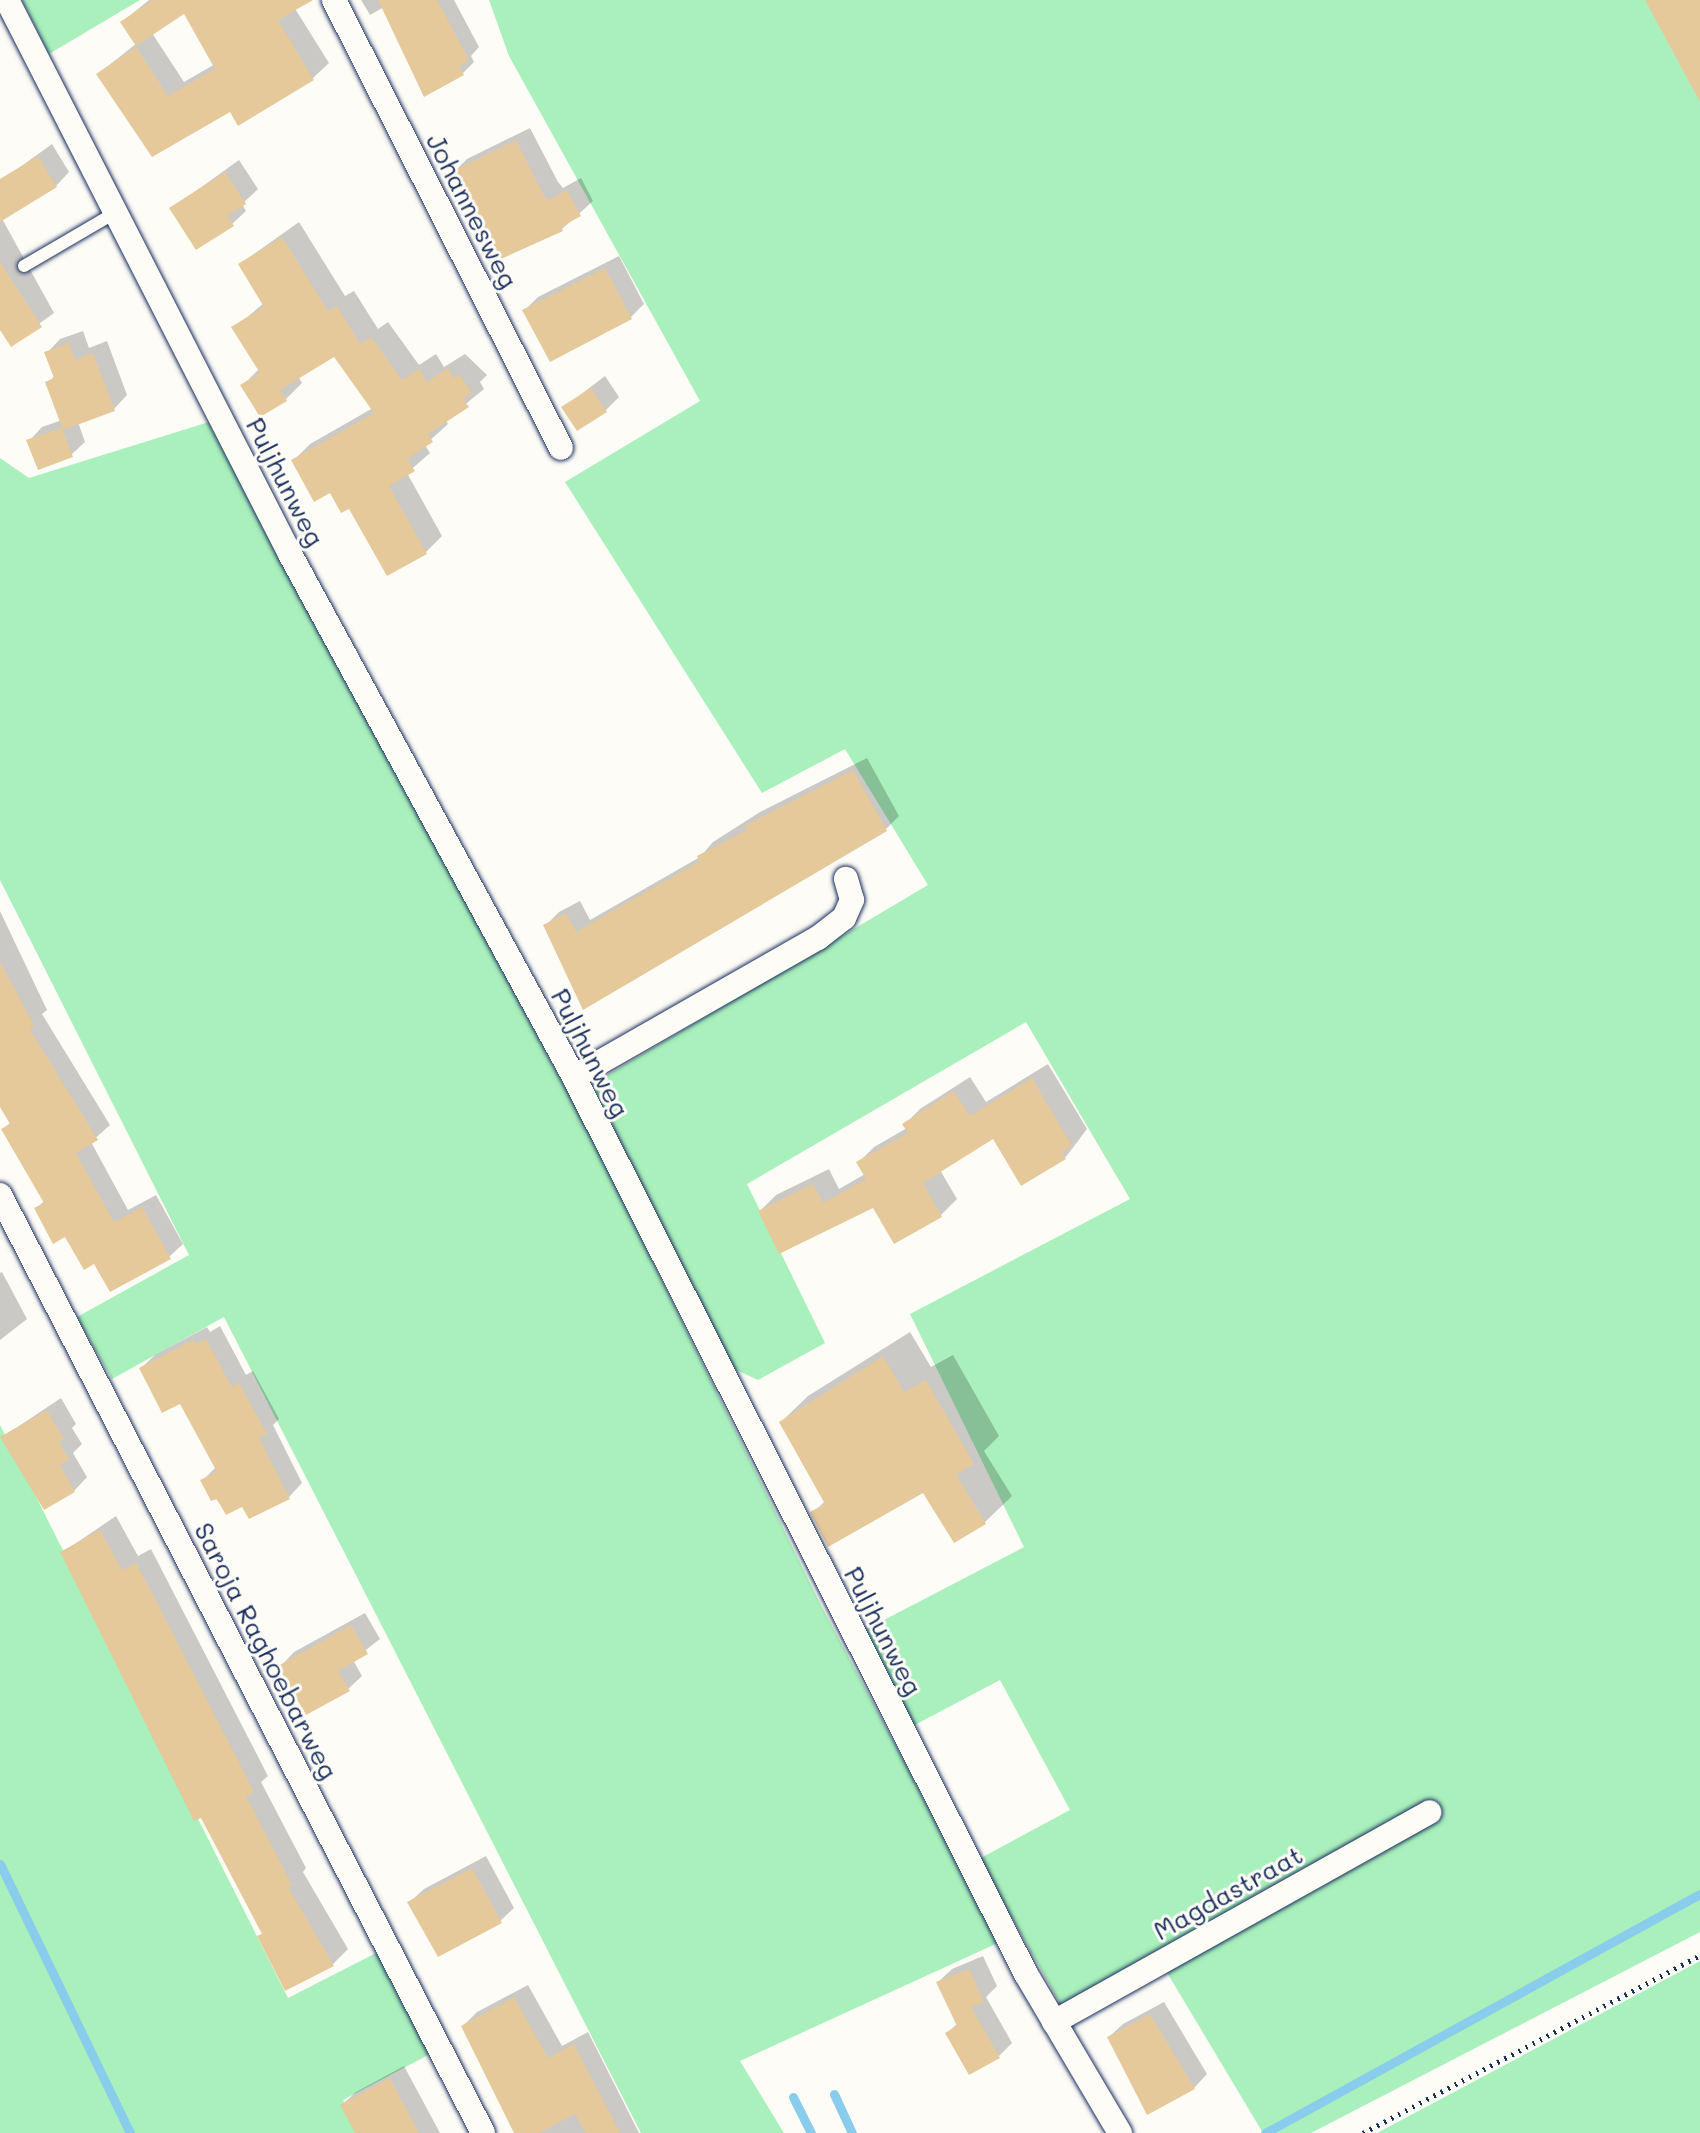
<!DOCTYPE html>
<html>
<head>
<meta charset="utf-8">
<style>
	body { margin:0 }
	#map { position:relative; width:1700px; height:2133px; overflow:hidden; background:#fdfcf7; font-family:Mali,sans-serif }
	div>[style] { position:absolute }
	.green>* { inset:0; background:#a9f0bc }
	.shadow>* { inset:0; background:#0003 }
	.stream>* { height:9px; margin:-4.5px; padding:0 4.5px; transform-origin:4.5px; border-radius:4.5px; background:#8acceb }
	.building>* { inset:0; background:#e6c99a }
	.path>* { height:5px; margin-top:-2.5px; transform-origin:0; background:repeating-linear-gradient(90deg,#1b2f5e 0 2px,transparent 0 8px) }
	.roads { filter:drop-shadow(0 0 2px #1b2f5e) drop-shadow(0 0 2px #1b2f5e) }
	.service>* { height:12px; margin:-6px; padding:0 6px; transform-origin:6px; border-radius:6px; background:#fdfcf7 }
	.minor>* { height:24px; margin:-12px; padding:0 12px; transform-origin:12px; border-radius:12px; background:#fdfcf7 }
	span { translate:-50% -50%; white-space:nowrap; text-align:center; line-height:1.15; -webkit-text-stroke:6px #fdfcf7; paint-order:stroke }
	.street-label { font-size:26px; color:#1b2f5e }
</style>
</head>
<body>
<div id="map">
	<div class="green">
		<div style="clip-path:polygon(22px 0,140px 0,49px 54px)"></div>
		<div style="clip-path:polygon(489px 0,1650px 0,1700px 92px,1700px 1932px,1311px 2133px,1263px 2133px,1157px 1956px,1062px 2007px,979px 1859px,1070px 1810px,1000px 1680px,909px 1728px,859px 1633px,1024px 1547px,910px 1314px,1130px 1199px,1026px 1022px,747px 1184px,825px 1343px,758px 1380px,732px 1368px,592px 1084px,928px 885px,845px 749px,762px 793px,565px 482px,700px 401px,509px 56px)"></div>
		<div style="clip-path:polygon(209px 422px,585px 1124px,821px 1605px,1000px 1942px,740px 2061px,784px 2133px,641px 2133px,224px 1317px,112px 1379px,77px 1317px,189px 1255px,0 880px,0 458px,29px 478px)"></div>
		<div style="clip-path:polygon(0 1425px,288px 1998px,378px 1952px,432px 2053px,343px 2100px,360px 2133px,0 2133px)"></div>
		<div style="clip-path:polygon(1700px 1961px,1700px 2133px,1377px 2133px)"></div>
	</div>
	<div class="shadow">
		<div style="clip-path:polygon(evenodd,149px 0,301px 0,294px 7px,329px 63px,313px 78px,239px 123px,230px 110px,153px 154px,98px 74px,137px 43px,122px 22px,149px 0,185px 12px,215px 64px,184px 82px,152px 33px,185px 12px)"></div>
		<div style="clip-path:polygon(361px 0,454px 0,479px 47px,471px 56px,474px 62px,463px 73px,384px 7px,370px 15px)"></div>
		<div style="clip-path:polygon(530px 128px,558px 182px,563px 188px,581px 178px,593px 201px,562px 229px,454px 172px,467px 159px)"></div>
		<div style="clip-path:polygon(52px 144px,69px 172px,56px 186px,5px 178px)"></div>
		<div style="clip-path:polygon(239px 160px,258px 189px,242px 204px,246px 211px,232px 224px,171px 209px)"></div>
		<div style="clip-path:polygon(0 215px,54px 313px,11px 344px,0 326px)"></div>
		<div style="clip-path:polygon(299px 222px,345px 296px,354px 291px,378px 329px,388px 322px,419px 365px,436px 354px,444px 367px,465px 354px,487px 375px,480px 382px,484px 389px,446px 420px,448px 424px,425px 445px,430px 453px,407px 473px,442px 536px,426px 552px,349px 507px,293px 461px,310px 444px,373px 408px,335px 354px,298px 376px,302px 383px,286px 399px,242px 386px,259px 369px,234px 328px,264px 303px,240px 264px)"></div>
		<div style="clip-path:polygon(619px 256px,644px 304px,630px 318px,525px 310px,538px 297px)"></div>
		<div style="clip-path:polygon(83px 331px,89px 348px,107px 341px,127px 395px,114px 409px,78px 422px,85px 442px,71px 455px,29px 441px,42px 427px,62px 420px,48px 383px,55px 375px,47px 353px,60px 339px)"></div>
		<div style="clip-path:polygon(605px 376px,619px 397px,606px 410px,563px 408px)"></div>
		<div style="clip-path:polygon(867px 758px,899px 816px,886px 829px,583px 1007px,545px 926px,559px 912px,580px 901px,590px 920px,700px 857px,713px 842px,760px 812px)"></div>
		<div style="clip-path:polygon(0 911px,47px 1010px,42px 1014px,110px 1125px,91px 1142px,128px 1210px,156px 1195px,183px 1244px,169px 1257px,66px 1235px,36px 1209px,45px 1200px,3px 1129px,11px 1122px,0 1102px)"></div>
		<div style="clip-path:polygon(1048px 1064px,1087px 1129px,1065px 1158px,994px 1136px,940px 1170px,957px 1199px,941px 1215px,895px 1242px,874px 1206px,760px 1211px,776px 1195px,829px 1169px,839px 1189px,865px 1174px,859px 1162px,874px 1147px,907px 1128px,905px 1124px,920px 1109px,970px 1077px,986px 1102px)"></div>
		<div style="clip-path:polygon(2px 1272px,27px 1319px,0 1340px,0 1273px)"></div>
		<div style="clip-path:polygon(220px 1326px,246px 1375px,253px 1371px,279px 1419px,273px 1425px,302px 1483px,289px 1497px,243px 1504px,226px 1513px,203px 1480px,216px 1467px,181px 1401px,141px 1368px,155px 1355px,207px 1327px,210px 1332px)"></div>
		<div style="clip-path:polygon(910px 1332px,931px 1367px,953px 1355px,999px 1436px,984px 1451px,1012px 1496px,985px 1522px,954px 1541px,923px 1491px,813px 1513px,826px 1500px,781px 1422px,808px 1396px)"></div>
		<div style="clip-path:polygon(61px 1398px,76px 1424px,72px 1428px,82px 1444px,73px 1453px,87px 1477px,74px 1491px,1px 1438px)"></div>
		<div style="clip-path:polygon(116px 1516px,138px 1556px,151px 1549px,268px 1776px,261px 1782px,306px 1868px,303px 1872px,348px 1949px,333px 1964px,259px 1936px,264px 1932px,63px 1552px)"></div>
		<div style="clip-path:polygon(365px 1613px,380px 1639px,353px 1660px,362px 1676px,348px 1689px,281px 1666px,294px 1652px)"></div>
		<div style="clip-path:polygon(486px 1856px,514px 1908px,500px 1921px,410px 1902px,424px 1889px)"></div>
		<div style="clip-path:polygon(983px 1956px,997px 1986px,986px 1997px,1012px 2043px,999px 2056px,947px 2033px,958px 2023px,938px 1982px,952px 1969px)"></div>
		<div style="clip-path:polygon(528px 1985px,562px 2046px,588px 2032px,639px 2133px,523px 2133px,463px 2026px,477px 2012px)"></div>
		<div style="clip-path:polygon(1164px 2002px,1207px 2074px,1194px 2088px,1109px 2037px,1123px 2024px)"></div>
		<div style="clip-path:polygon(404px 2066px,440px 2133px,357px 2133px,342px 2105px,356px 2092px)"></div>
	</div>
	<div class="stream">
		<div style="left:0;top:1864px;width:299px;rotate:64.2deg"></div>
		<div style="left:834px;top:2094px;width:43px;rotate:65.2deg"></div>
		<div style="left:793px;top:2097px;width:40px;rotate:63.4deg"></div>
		<div style="left:1265px;top:2133px;width:496px;rotate:-28.8deg"></div>
	</div>
	<div class="building">
		<div style="clip-path:polygon(153px 0,313px 0,278px 20px,314px 80px,238px 126px,230px 112px,152px 157px,96px 74px,136px 47px,168px 96px,215px 69px,184px 14px,136px 46px,120px 22px)"></div>
		<div style="clip-path:polygon(378px 0,437px 0,469px 60px,459px 66px,464px 75px,424px 97px)"></div>
		<div style="clip-path:polygon(1645px 0,1700px 0,1700px 102px)"></div>
		<div style="clip-path:polygon(516px 140px,544px 196px,549px 200px,567px 190px,581px 216px,561px 227px,563px 231px,501px 259px,451px 172px)"></div>
		<div style="clip-path:polygon(38px 156px,57px 187px,0 222px,0 179px)"></div>
		<div style="clip-path:polygon(225px 172px,246px 204px,227px 216px,234px 226px,196px 250px,169px 208px)"></div>
		<div style="clip-path:polygon(282px 237px,328px 311px,337px 306px,360px 344px,371px 337px,402px 380px,419px 369px,427px 382px,448px 368px,454px 378px,460px 375px,472px 393px,463px 399px,469px 407px,428px 434px,433px 442px,407px 459px,415px 471px,389px 486px,427px 554px,387px 576px,349px 509px,341px 513px,330px 493px,314px 502px,291px 460px,374px 413px,334px 357px,280px 390px,287px 401px,260px 417px,240px 385px,260px 373px,231px 327px,264px 307px,238px 264px)"></div>
		<div style="clip-path:polygon(0 262px,42px 327px,11px 347px,0 330px)"></div>
		<div style="clip-path:polygon(605px 268px,632px 319px,550px 362px,522px 310px)"></div>
		<div style="clip-path:polygon(69px 343px,75px 360px,93px 353px,115px 411px,63px 430px,45px 382px,54px 378px,44px 352px)"></div>
		<div style="clip-path:polygon(591px 388px,607px 412px,577px 431px,561px 407px)"></div>
		<div style="clip-path:polygon(62px 428px,73px 457px,38px 470px,26px 440px)"></div>
		<div style="clip-path:polygon(853px 770px,887px 831px,583px 1010px,543px 925px,566px 913px,576px 932px,700px 861px,697px 856px,747px 830px,744px 826px)"></div>
		<div style="clip-path:polygon(0 962px,34px 1025px,29px 1028px,98px 1140px,76px 1153px,114px 1222px,142px 1207px,171px 1259px,110px 1292px,94px 1264px,84px 1270px,65px 1237px,53px 1244px,34px 1208px,44px 1203px,1px 1129px,10px 1124px,0 1107px)"></div>
		<div style="clip-path:polygon(1032px 1078px,1072px 1146px,1062px 1152px,1066px 1159px,1021px 1186px,993px 1139px,923px 1183px,942px 1217px,894px 1244px,873px 1208px,779px 1254px,758px 1211px,813px 1184px,823px 1203px,866px 1179px,856px 1162px,908px 1133px,902px 1124px,954px 1091px,970px 1116px)"></div>
		<div style="clip-path:polygon(206px 1339px,232px 1387px,239px 1383px,267px 1434px,259px 1438px,290px 1499px,249px 1519px,242px 1507px,226px 1515px,217px 1499px,211px 1501px,200px 1480px,217px 1472px,180px 1404px,162px 1413px,139px 1368px,193px 1340px,196px 1344px)"></div>
		<div style="clip-path:polygon(883px 1356px,904px 1392px,926px 1380px,974px 1464px,956px 1474px,986px 1524px,954px 1543px,923px 1493px,828px 1547px,810px 1512px,825px 1504px,779px 1422px)"></div>
		<div style="clip-path:polygon(47px 1410px,64px 1439px,59px 1442px,69px 1460px,60px 1465px,75px 1492px,44px 1510px,0 1437px)"></div>
		<div style="clip-path:polygon(100px 1530px,122px 1570px,136px 1563px,151px 1591px,254px 1792px,246px 1796px,292px 1885px,288px 1887px,334px 1966px,285px 1991px,257px 1936px,262px 1934px,201px 1818px,194px 1821px,60px 1552px)"></div>
		<div style="clip-path:polygon(351px 1625px,368px 1654px,338px 1671px,350px 1691px,306px 1715px,278px 1666px)"></div>
		<div style="clip-path:polygon(472px 1868px,502px 1923px,438px 1957px,407px 1902px)"></div>
		<div style="clip-path:polygon(969px 1969px,984px 2002px,971px 2007px,1000px 2058px,969px 2075px,945px 2033px,957px 2026px,936px 1982px)"></div>
		<div style="clip-path:polygon(514px 1997px,548px 2058px,574px 2044px,620px 2133px,586px 2133px,575px 2114px,539px 2133px,514px 2133px,461px 2026px)"></div>
		<div style="clip-path:polygon(1150px 2014px,1195px 2089px,1147px 2115px,1107px 2037px)"></div>
		<div style="clip-path:polygon(390px 2078px,419px 2133px,355px 2133px,340px 2105px)"></div>
	</div>
	<div class="path">
		<div style="left:1363px;top:2133px;width:381px;rotate:-27.8deg"></div>
	</div>
	<div class="roads">
		<div class="service">
			<div style="left:24px;top:266px;width:109px;rotate:-30.3deg"></div>
		</div>
		<div class="minor">
			<div style="left:7px;top:0;width:622px;rotate:62.94deg"></div>
			<div style="left:290px;top:554px;width:595px;rotate:61.5deg"></div>
			<div style="left:574px;top:1077px;width:1004px;rotate:63.26deg"></div>
			<div style="left:1026px;top:1974px;width:185px;rotate:59.4deg"></div>
			<div style="left:334px;top:0;width:502px;rotate:63.13deg"></div>
			<div style="left:574px;top:1077px;width:281px;rotate:-29.7deg"></div>
			<div style="left:818px;top:938px;width:33px;rotate:-38deg"></div>
			<div style="left:844px;top:918px;width:20px;rotate:-66deg"></div>
			<div style="left:852px;top:900px;width:22px;rotate:-106deg"></div>
			<div style="left:0;top:1195px;width:1055px;rotate:62.75deg"></div>
			<div style="left:1054px;top:2022px;width:430px;rotate:-29.2deg"></div>
		</div>
	</div>
	<div class="street-label">
		<span style="left:472px;top:211px;rotate:63deg">Johannesweg</span>
		<span style="left:285px;top:482px;rotate:63deg">Puljhunweg</span>
		<span style="left:590px;top:1053px;rotate:63deg">Puljhunweg</span>
		<span style="left:883px;top:1631px;rotate:63deg">Puljhunweg</span>
		<span style="left:266px;top:1651px;rotate:63deg">Saroja Raghoebarweg</span>
		<span style="left:1228px;top:1893px;rotate:-29deg">Magdastraat</span>
	</div>
</div>
</body>
</html>
